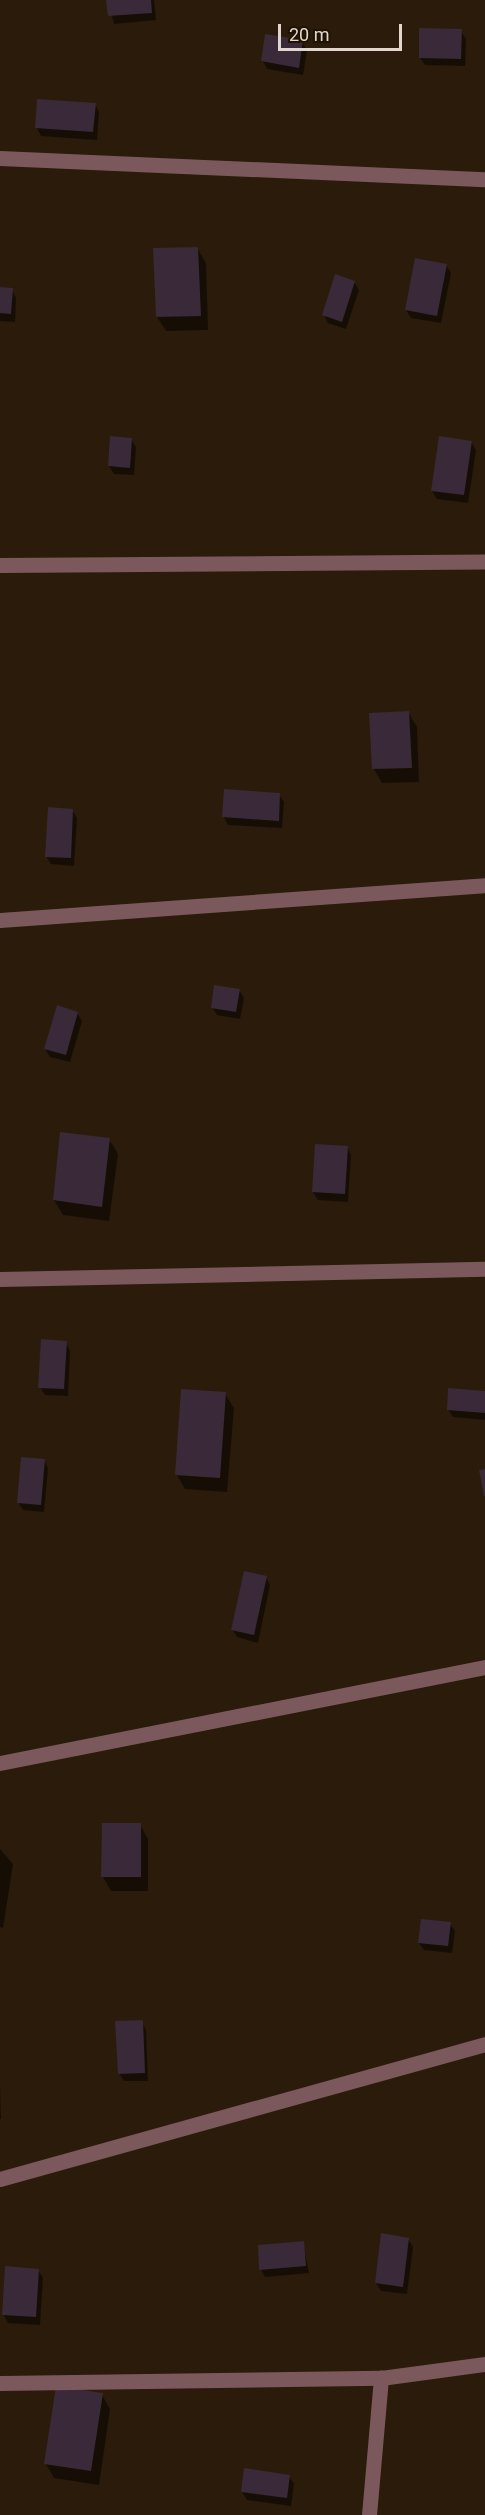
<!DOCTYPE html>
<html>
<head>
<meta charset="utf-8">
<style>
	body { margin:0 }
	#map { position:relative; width:485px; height:2515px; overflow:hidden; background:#2a1b0a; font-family:Roboto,sans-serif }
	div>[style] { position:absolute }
	.shadow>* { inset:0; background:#0007 }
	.building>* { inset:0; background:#3a2938 }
	.minor>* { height:15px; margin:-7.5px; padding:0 7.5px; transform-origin:7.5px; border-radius:7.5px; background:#7b585b }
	span { translate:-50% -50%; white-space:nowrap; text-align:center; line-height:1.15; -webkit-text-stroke:4.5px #201203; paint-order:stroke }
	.scale { position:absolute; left:278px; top:24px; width:124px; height:27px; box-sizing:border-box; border:3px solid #e0d6cc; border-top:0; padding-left:8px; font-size:18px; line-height:21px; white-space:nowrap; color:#e0d6cc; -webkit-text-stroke:4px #201203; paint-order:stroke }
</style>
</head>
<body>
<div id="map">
	<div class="shadow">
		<div style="clip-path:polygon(108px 0,154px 0,156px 20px,114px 24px)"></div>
		<div style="clip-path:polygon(461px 31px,466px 39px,465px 66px,425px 65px,420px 58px)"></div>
		<div style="clip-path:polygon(302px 42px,307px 50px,303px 75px,267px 69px,263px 61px)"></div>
		<div style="clip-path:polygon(95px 104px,99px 112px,97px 140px,41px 136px,37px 128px)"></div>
		<div style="clip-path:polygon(197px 248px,206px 263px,208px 330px,166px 331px,157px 317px)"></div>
		<div style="clip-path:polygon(446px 265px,451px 273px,441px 323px,411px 318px,406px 310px)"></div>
		<div style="clip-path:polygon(354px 282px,359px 290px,346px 329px,328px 323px,324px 315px)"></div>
		<div style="clip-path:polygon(0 289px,12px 290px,16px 298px,15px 322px,0 321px)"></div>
		<div style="clip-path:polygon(131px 439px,136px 447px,134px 475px,114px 474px,109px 466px)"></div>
		<div style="clip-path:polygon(471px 442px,476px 450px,468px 503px,437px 499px,432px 491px)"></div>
		<div style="clip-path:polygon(408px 712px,417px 727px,419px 782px,382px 783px,374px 769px)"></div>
		<div style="clip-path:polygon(279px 795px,284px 802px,282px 828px,228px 825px,224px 817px)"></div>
		<div style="clip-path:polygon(72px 810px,77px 818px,74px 866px,51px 864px,46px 856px)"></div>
		<div style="clip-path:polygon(239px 990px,244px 998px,240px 1019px,217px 1015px,212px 1007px)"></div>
		<div style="clip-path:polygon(77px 1013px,82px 1021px,70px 1062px,50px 1057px,45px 1049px)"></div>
		<div style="clip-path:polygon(109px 1139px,118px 1154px,109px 1221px,63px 1215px,54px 1200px)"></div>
		<div style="clip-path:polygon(347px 1147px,351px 1155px,348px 1202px,318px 1200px,313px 1192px)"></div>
		<div style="clip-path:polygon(66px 1343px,70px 1351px,68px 1396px,45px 1395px,40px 1387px)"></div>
		<div style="clip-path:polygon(485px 1392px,485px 1420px,453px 1417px,448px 1409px)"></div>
		<div style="clip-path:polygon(225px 1394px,234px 1408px,227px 1492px,185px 1489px,177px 1475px)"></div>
		<div style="clip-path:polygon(44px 1460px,48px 1468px,44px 1512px,23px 1510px,18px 1502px)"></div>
		<div style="clip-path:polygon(266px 1577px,270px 1585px,258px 1643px,237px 1637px,232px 1629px)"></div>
		<div style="clip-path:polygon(140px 1825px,148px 1839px,148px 1891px,111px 1891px,103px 1877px)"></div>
		<div style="clip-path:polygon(0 1849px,13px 1864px,3px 1928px,0 1927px)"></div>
		<div style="clip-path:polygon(450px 1924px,455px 1931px,452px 1953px,424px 1950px,419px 1943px)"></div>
		<div style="clip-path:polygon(142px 2022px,146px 2030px,148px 2081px,124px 2081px,119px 2073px)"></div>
		<div style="clip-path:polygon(0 2085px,0 2086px,1px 2119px,0 2119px)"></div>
		<div style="clip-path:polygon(408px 2239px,413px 2247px,407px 2294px,381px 2291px,376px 2283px)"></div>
		<div style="clip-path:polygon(303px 2243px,309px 2273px,265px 2277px,261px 2269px)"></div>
		<div style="clip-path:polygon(38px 2270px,43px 2278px,40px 2325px,8px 2323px,4px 2315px)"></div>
		<div style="clip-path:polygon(102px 2395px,110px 2409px,99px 2485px,54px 2478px,46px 2464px)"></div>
		<div style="clip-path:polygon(289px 2476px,294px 2484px,291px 2506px,247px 2500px,242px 2492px)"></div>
	</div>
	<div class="building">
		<div style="clip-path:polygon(106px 0,151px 0,152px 13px,108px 16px)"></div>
		<div style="clip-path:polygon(419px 28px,462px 29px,461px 59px,419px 58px)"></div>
		<div style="clip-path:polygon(265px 34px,303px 40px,299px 68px,261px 61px)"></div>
		<div style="clip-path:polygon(37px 99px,96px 103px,93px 132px,35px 128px)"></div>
		<div style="clip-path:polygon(198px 247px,201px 316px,156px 317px,153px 248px)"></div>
		<div style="clip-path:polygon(415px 258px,447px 264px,437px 316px,405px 310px)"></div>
		<div style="clip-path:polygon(335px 274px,355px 281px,342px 322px,322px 315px)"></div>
		<div style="clip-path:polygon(0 287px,13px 288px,11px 314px,0 313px)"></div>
		<div style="clip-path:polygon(110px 436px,132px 438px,130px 468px,108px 466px)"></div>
		<div style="clip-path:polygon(439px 436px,472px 441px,464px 495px,431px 491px)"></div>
		<div style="clip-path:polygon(409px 711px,412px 768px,372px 769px,369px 713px)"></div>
		<div style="clip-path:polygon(224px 789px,280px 793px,279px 821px,222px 817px)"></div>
		<div style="clip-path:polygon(48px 807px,73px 809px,71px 858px,45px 857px)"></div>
		<div style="clip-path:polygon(214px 985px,240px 989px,236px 1012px,211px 1008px)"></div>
		<div style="clip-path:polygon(57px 1005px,78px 1012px,66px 1055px,44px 1049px)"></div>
		<div style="clip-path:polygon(60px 1132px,110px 1138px,102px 1207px,53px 1200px)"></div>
		<div style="clip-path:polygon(315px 1144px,348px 1146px,345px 1194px,312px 1192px)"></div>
		<div style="clip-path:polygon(41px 1339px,67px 1341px,64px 1389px,38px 1388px)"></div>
		<div style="clip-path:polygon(448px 1388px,485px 1391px,485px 1413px,447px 1410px)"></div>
		<div style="clip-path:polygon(181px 1389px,226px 1392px,220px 1478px,175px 1475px)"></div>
		<div style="clip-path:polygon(21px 1457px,45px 1459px,41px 1505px,17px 1503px)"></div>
		<div style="clip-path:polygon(485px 1469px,485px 1496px,484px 1496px,479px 1470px)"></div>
		<div style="clip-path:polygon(244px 1571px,267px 1576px,254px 1635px,231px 1630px)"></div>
		<div style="clip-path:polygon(102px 1823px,141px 1823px,141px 1877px,101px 1877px)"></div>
		<div style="clip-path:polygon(421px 1919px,451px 1922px,448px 1946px,418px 1943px)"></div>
		<div style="clip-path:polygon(143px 2020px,145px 2073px,118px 2074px,115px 2021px)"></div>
		<div style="clip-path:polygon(381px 2233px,409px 2238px,403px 2287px,375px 2283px)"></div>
		<div style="clip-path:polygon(304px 2241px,306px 2266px,259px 2270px,258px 2245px)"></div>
		<div style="clip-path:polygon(5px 2266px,39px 2269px,36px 2317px,2px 2315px)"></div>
		<div style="clip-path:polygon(56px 2386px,103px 2393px,91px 2471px,44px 2464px)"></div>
		<div style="clip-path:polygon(244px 2468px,290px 2475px,287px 2498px,241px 2492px)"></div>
	</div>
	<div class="minor">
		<div style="left:0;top:158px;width:485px;rotate:2.5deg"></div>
		<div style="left:0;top:565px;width:485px;rotate:-0.4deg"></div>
		<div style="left:0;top:920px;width:486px;rotate:-4.1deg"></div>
		<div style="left:0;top:1279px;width:485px;rotate:-1.2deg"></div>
		<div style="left:0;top:1763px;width:494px;rotate:-11.2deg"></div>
		<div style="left:0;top:2179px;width:503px;rotate:-15.55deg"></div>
		<div style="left:0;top:2383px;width:381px;rotate:-0.8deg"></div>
		<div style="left:381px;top:2378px;width:105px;rotate:-7.7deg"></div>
		<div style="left:369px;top:2515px;width:138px;rotate:-85deg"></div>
	</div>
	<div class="scale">20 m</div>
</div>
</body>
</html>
